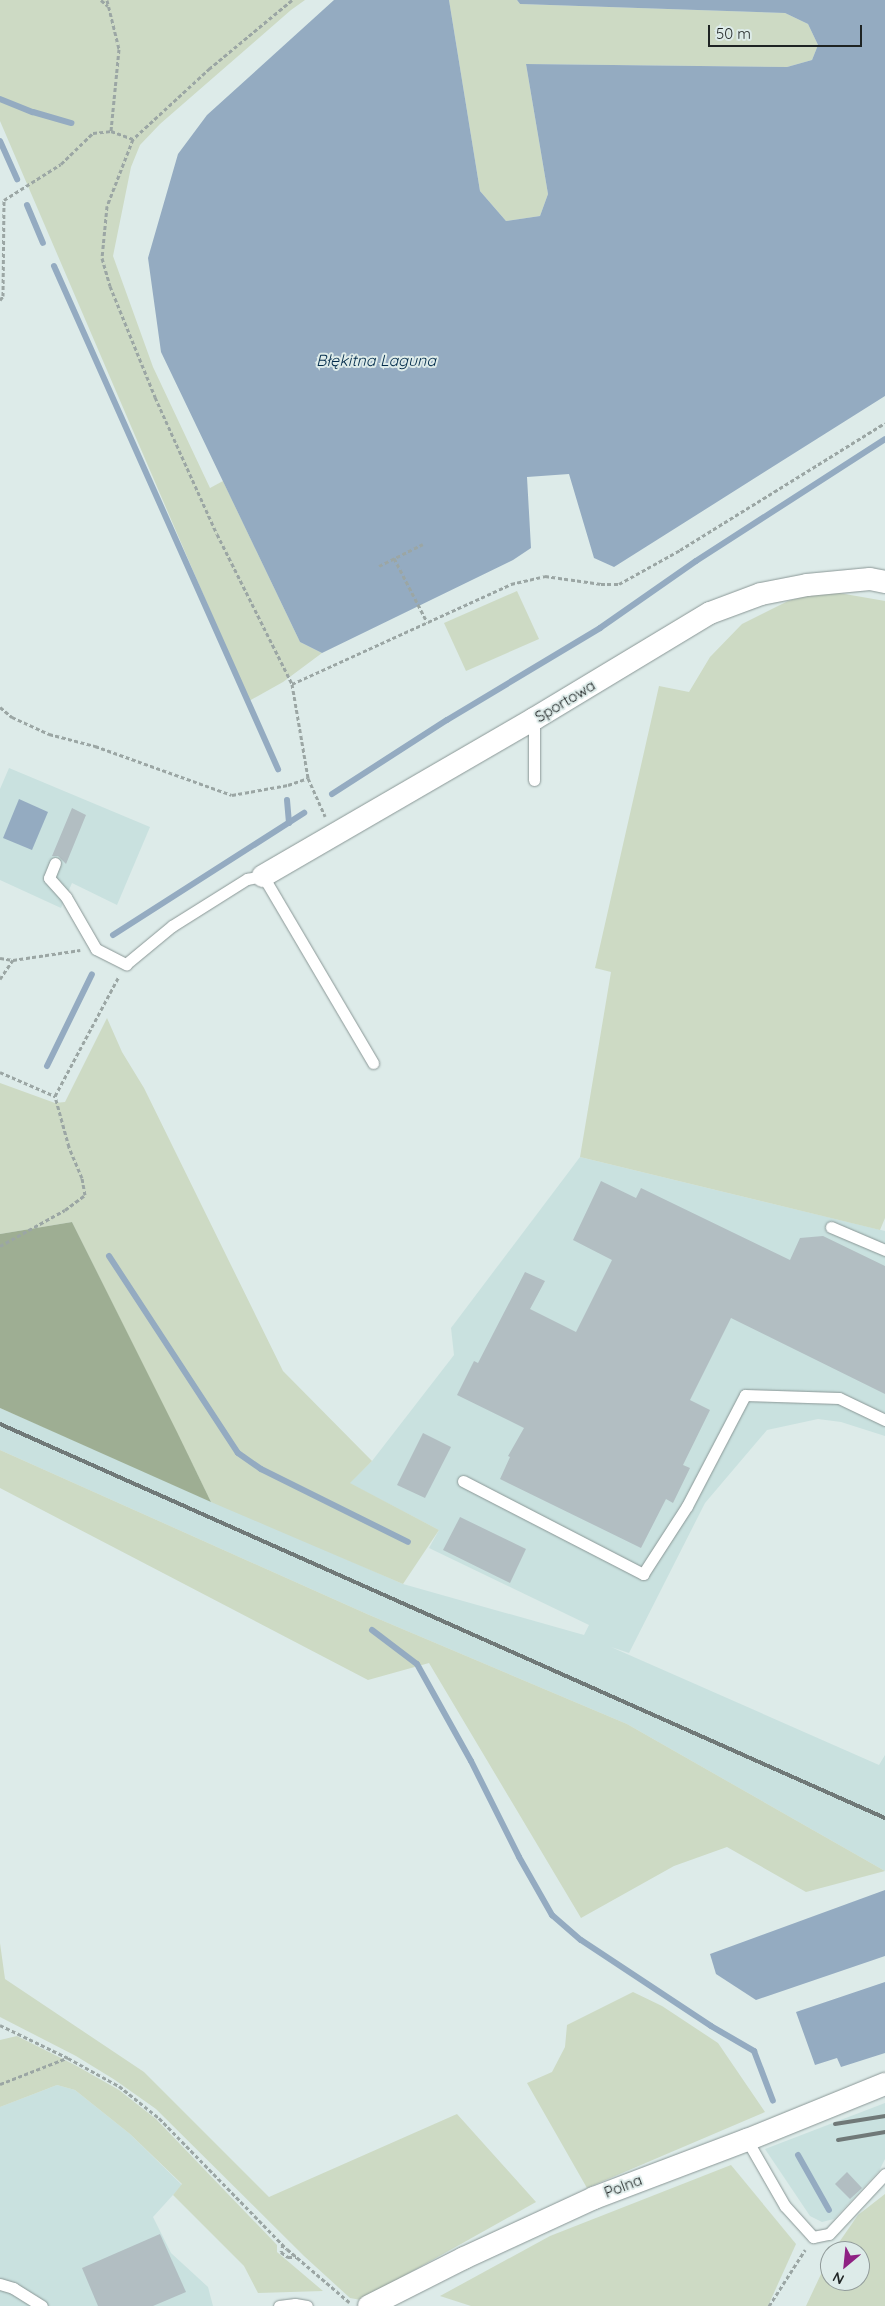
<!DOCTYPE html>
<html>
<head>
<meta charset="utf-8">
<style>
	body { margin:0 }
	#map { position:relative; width:885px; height:2306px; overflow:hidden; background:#ddebe9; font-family:Quicksand,sans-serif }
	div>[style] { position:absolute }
	.built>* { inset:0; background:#c9e1df }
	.green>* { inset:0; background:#cddac4 }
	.forest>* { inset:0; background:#9eae93 }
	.water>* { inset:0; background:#94abc1 }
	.stream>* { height:6px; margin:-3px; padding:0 3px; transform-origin:3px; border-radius:3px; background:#94abc1 }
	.building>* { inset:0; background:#b2bec2 }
	.path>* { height:3px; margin-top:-1.5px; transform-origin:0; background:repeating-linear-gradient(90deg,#9ba6a4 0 4px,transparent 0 6.5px) }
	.roads { filter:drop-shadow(0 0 1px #8a9796) drop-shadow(0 0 1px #8a9796) }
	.service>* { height:11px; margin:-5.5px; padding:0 5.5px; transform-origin:5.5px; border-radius:5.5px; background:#fff }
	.minor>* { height:22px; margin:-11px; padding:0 11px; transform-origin:11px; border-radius:11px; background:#fff }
	.rail>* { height:4px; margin:-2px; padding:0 2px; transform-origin:2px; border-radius:2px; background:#707978 }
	span { translate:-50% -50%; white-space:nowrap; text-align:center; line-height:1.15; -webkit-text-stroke:4px #ddebe9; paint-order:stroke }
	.street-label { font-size:15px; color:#1e2323 }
	.water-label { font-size:16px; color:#032c4b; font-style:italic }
	.north { position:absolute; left:820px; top:2241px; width:50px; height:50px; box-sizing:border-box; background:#ddebe9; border:1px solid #919b9a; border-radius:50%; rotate:208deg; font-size:14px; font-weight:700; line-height:20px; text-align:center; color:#1e2323 }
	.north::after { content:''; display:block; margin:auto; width:18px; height:22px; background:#8f2183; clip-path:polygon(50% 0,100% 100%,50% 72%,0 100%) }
	.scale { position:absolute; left:708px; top:25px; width:154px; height:22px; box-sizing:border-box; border:2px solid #1e2323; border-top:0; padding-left:6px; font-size:15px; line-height:18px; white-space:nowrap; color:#1e2323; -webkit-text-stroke:4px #ddebe9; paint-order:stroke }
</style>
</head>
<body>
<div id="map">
	<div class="built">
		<div style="clip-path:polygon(9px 768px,150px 827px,117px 905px,72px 883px,61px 908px,0 880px,0 789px)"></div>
		<div style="clip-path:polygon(580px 1157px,885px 1231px,885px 1436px,841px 1422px,818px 1419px,767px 1430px,705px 1503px,629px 1653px,611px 1647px,879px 1765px,885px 1755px,885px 1871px,627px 1724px,367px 1614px,0 1450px,0 1408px,403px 1584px,584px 1635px,589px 1625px,429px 1548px,439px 1530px,349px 1483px,372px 1461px,454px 1355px,451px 1328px)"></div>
		<div style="clip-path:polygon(57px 2085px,75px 2090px,130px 2134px,182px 2185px,153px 2217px,171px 2253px,208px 2287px,213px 2306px,0 2306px,0 2107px)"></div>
		<div style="clip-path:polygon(885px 2103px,885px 2159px,879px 2171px,834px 2219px,822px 2222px,810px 2216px,765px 2149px)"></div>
	</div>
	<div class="green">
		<div style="clip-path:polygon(0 0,305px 0,291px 10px,160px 124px,140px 145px,131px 167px,113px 256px,153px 367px,210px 488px,223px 481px,300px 642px,322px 653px,283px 682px,249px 701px,0 121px)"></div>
		<div style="clip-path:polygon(449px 0,517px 0,520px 4px,785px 13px,808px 24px,818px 45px,812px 60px,787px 67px,526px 64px,548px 194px,540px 216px,506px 221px,480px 191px)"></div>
		<div style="clip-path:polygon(517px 591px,539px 639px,466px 671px,444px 623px)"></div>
		<div style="clip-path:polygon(818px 593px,839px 593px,885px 601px,885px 1218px,880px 1230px,580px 1157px,611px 972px,595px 968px,659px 686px,689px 692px,710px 657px,742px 624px,788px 601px)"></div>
		<div style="clip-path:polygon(107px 1018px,122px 1052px,144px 1088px,283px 1371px,372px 1461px,350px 1483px,439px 1530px,403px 1584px,211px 1502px,72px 1222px,0 1234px,0 1083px,55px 1103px,65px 1102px)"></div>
		<div style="clip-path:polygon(0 1450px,367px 1614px,627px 1724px,885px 1871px,806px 1892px,727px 1847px,674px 1866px,581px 1918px,429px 1663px,368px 1680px,0 1488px)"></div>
		<div style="clip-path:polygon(0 1943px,5px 1979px,144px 2072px,269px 2197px,457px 2114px,536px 2202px,361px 2300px,350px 2298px,304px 2256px,156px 2109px,115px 2080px,76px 2056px,0 2017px)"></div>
		<div style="clip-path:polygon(633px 1992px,662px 2006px,718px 2043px,765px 2112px,587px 2188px,527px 2083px,552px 2072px,565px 2047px,567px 2025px)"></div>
		<div style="clip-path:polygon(17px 2036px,75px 2065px,119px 2090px,156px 2119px,277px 2245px,277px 2252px,323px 2291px,258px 2293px,244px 2266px,173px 2195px,182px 2184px,130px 2134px,75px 2090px,57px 2085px,0 2107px,0 2040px)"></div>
		<div style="clip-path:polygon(731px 2165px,796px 2244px,768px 2306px,471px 2306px,440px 2296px,550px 2236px)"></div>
		<div style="clip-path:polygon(885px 2194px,885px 2306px,806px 2306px,830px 2255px,830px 2281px,860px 2281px,860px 2251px,833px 2251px,858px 2215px)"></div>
	</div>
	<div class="forest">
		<div style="clip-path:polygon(72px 1222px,177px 1432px,211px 1502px,0 1408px,0 1234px)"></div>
	</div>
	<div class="water">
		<div style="clip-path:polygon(334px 0,449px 0,480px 191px,506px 221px,540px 216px,548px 194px,526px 64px,787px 67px,812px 60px,818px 45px,808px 24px,785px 13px,520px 4px,517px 0,885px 0,885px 396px,614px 567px,594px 558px,569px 474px,527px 477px,531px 548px,513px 560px,322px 653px,300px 642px,161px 352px,148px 258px,178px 154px,207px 115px)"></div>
		<div style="clip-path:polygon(19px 799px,48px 812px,32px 850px,3px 838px)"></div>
		<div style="clip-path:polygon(885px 1890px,885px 1956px,756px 2000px,716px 1974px,710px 1954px)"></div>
		<div style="clip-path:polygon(885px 1982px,885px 2053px,841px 2067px,837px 2058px,815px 2065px,796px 2012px)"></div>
	</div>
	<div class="stream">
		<div style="left:0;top:99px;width:35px;rotate:22deg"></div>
		<div style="left:33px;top:112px;width:40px;rotate:16deg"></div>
		<div style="left:0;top:141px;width:42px;rotate:65.9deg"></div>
		<div style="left:27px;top:205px;width:41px;rotate:67.2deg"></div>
		<div style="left:54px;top:266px;width:551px;rotate:66deg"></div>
		<div style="left:332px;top:794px;width:137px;rotate:-32.8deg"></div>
		<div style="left:447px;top:720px;width:179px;rotate:-31deg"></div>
		<div style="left:600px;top:628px;width:117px;rotate:-34.9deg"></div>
		<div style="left:696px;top:561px;width:225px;rotate:-32.8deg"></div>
		<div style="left:287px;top:800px;width:23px;rotate:85deg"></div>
		<div style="left:113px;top:935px;width:227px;rotate:-32.6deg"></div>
		<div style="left:47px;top:1066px;width:102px;rotate:-63.9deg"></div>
		<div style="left:109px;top:1256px;width:235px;rotate:56.8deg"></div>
		<div style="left:238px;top:1453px;width:28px;rotate:35deg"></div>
		<div style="left:261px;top:1469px;width:164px;rotate:26.4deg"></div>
		<div style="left:372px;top:1630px;width:56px;rotate:37.1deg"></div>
		<div style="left:417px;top:1664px;width:111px;rotate:60.9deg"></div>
		<div style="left:471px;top:1761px;width:107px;rotate:63.4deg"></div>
		<div style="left:519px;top:1857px;width:67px;rotate:60.4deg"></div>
		<div style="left:552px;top:1915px;width:38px;rotate:41deg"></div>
		<div style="left:581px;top:1940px;width:156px;rotate:33.5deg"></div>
		<div style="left:711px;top:2026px;width:50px;rotate:30.2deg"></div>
		<div style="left:754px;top:2051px;width:53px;rotate:69.2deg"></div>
		<div style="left:798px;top:2155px;width:63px;rotate:60.6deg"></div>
	</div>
	<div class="building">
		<div style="clip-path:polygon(72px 808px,86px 815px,66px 864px,58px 856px,52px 856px)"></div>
		<div style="clip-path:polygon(601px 1181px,636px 1198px,641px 1188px,790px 1260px,800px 1238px,823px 1236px,885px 1266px,885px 1394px,731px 1318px,690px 1400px,710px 1410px,683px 1465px,690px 1468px,673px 1503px,666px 1499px,641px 1548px,500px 1479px,510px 1457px,508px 1456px,524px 1428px,457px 1395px,474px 1361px,478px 1363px,525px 1272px,545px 1281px,530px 1309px,576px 1332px,612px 1260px,573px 1240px)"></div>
		<div style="clip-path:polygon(423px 1433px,451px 1447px,425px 1498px,397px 1485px)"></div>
		<div style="clip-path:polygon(460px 1517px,526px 1549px,510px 1583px,443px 1550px)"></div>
		<div style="clip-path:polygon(847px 2172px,862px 2188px,850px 2199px,835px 2184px)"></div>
		<div style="clip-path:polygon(160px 2234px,186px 2292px,153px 2306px,98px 2306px,82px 2268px)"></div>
	</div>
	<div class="path">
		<div style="left:101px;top:0;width:9px;rotate:41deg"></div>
		<div style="left:107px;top:0;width:50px;rotate:76.2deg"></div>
		<div style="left:119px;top:49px;width:82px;rotate:95.6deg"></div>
		<div style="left:292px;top:0;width:107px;rotate:140.3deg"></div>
		<div style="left:210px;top:68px;width:105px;rotate:137.3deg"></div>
		<div style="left:133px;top:139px;width:72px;rotate:111.2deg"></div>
		<div style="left:107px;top:206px;width:52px;rotate:95.5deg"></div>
		<div style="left:102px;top:258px;width:29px;rotate:74deg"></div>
		<div style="left:110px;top:286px;width:120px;rotate:67.9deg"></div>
		<div style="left:155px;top:397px;width:150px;rotate:65.7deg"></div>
		<div style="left:217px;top:534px;width:168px;rotate:63.4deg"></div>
		<div style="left:292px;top:684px;width:95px;rotate:80.3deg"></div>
		<div style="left:308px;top:778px;width:42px;rotate:65.9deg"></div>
		<div style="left:0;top:300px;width:5px;rotate:-53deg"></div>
		<div style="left:3px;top:296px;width:96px;rotate:-89.4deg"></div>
		<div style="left:4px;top:200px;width:67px;rotate:-32.3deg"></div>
		<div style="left:61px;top:164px;width:45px;rotate:-44.1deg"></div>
		<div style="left:93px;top:133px;width:18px;rotate:-6deg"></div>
		<div style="left:111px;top:131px;width:23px;rotate:20deg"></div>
		<div style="left:394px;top:558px;width:72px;rotate:62.7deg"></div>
		<div style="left:379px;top:566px;width:49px;rotate:-26.6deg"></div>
		<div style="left:292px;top:684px;width:241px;rotate:-24.5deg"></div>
		<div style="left:511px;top:584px;width:35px;rotate:-13deg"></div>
		<div style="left:545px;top:576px;width:57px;rotate:8.1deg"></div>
		<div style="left:601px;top:584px;width:18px"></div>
		<div style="left:619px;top:584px;width:70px;rotate:-29.1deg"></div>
		<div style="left:680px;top:550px;width:241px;rotate:-31.8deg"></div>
		<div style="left:0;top:707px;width:16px;rotate:40deg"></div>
		<div style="left:12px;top:717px;width:41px;rotate:24.7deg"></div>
		<div style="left:49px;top:734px;width:48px;rotate:14.6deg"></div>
		<div style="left:95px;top:746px;width:145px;rotate:19.7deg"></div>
		<div style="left:232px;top:795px;width:57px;rotate:-10.1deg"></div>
		<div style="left:288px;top:785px;width:21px;rotate:-19deg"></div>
		<div style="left:0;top:958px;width:13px;rotate:9deg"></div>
		<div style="left:13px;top:960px;width:68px;rotate:-8.5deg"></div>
		<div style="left:0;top:979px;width:23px;rotate:-56deg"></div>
		<div style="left:0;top:1072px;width:60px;rotate:23.6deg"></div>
		<div style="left:0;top:1246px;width:74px;rotate:-29deg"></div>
		<div style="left:65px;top:1210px;width:25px;rotate:-37deg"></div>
		<div style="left:85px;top:1195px;width:17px;rotate:-100deg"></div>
		<div style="left:82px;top:1178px;width:34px;rotate:-113deg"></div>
		<div style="left:69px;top:1147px;width:53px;rotate:-105.4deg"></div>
		<div style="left:55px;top:1096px;width:136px;rotate:-61.9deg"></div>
		<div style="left:0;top:2025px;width:76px;rotate:25.9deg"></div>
		<div style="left:68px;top:2058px;width:58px;rotate:28.8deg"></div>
		<div style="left:119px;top:2086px;width:51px;rotate:38.7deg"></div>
		<div style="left:159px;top:2118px;width:183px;rotate:45.7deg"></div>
		<div style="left:287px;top:2249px;width:82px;rotate:40.5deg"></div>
		<div style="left:0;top:2084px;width:72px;rotate:-21.2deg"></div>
		<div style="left:283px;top:2244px;width:8px;rotate:104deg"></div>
		<div style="left:281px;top:2252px;width:9px;rotate:36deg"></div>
		<div style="left:288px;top:2257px;width:8px"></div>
		<div style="left:769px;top:2306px;width:67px;rotate:-57.3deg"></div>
	</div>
	<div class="roads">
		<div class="service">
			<div style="left:534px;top:780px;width:61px;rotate:-90deg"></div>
			<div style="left:55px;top:863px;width:16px;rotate:112deg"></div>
			<div style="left:49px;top:878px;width:25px;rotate:48deg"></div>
			<div style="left:66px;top:897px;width:60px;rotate:60deg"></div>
			<div style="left:96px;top:949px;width:34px;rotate:27deg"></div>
			<div style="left:126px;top:964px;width:60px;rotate:-39.6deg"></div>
			<div style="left:172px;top:926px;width:89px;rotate:-32.1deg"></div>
			<div style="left:247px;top:879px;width:16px;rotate:-11deg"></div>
			<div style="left:263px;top:876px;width:217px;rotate:59.5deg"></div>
			<div style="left:831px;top:1227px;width:59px;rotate:23.1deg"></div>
			<div style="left:463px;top:1481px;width:203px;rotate:27.3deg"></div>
			<div style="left:643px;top:1574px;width:81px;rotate:-57.1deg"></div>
			<div style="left:687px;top:1506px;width:125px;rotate:-62.4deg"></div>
			<div style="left:745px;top:1395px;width:94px;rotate:1.8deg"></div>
			<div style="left:839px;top:1398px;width:51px;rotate:25.6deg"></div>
			<div style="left:747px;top:2140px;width:76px;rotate:60.1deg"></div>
			<div style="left:785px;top:2206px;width:42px;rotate:47.9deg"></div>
			<div style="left:813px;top:2237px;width:16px;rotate:-11deg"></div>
			<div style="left:829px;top:2234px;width:82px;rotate:-47deg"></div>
			<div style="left:0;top:2284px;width:14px;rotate:17deg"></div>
			<div style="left:13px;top:2288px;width:34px;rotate:32deg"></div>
			<div style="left:279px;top:2306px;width:16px;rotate:-7deg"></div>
			<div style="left:295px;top:2304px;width:12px;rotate:9deg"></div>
		</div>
		<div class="minor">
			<div style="left:263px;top:876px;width:313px;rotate:-30.1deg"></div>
			<div style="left:534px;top:719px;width:205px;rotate:-31.1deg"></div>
			<div style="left:710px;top:613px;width:54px;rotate:-20.4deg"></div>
			<div style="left:761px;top:594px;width:47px;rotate:-11.1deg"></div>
			<div style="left:807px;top:585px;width:63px;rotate:-5.4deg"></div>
			<div style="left:870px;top:579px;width:15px;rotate:11deg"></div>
			<div style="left:369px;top:2306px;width:106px;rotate:-26.8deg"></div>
			<div style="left:464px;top:2258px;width:143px;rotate:-24.8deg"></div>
			<div style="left:594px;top:2198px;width:164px;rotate:-20.8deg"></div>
			<div style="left:747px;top:2140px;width:149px;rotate:-22.1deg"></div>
		</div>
	</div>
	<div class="rail">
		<div style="left:0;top:1424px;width:969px;rotate:24deg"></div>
		<div style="left:835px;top:2124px;width:51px;rotate:-9.1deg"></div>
		<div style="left:838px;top:2140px;width:48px;rotate:-9.7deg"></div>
	</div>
	<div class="street-label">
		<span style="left:565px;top:701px;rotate:-31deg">Sportowa</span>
		<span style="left:623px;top:2186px;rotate:-21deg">Polna</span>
	</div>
	<div class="water-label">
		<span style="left:376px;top:360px">Błękitna Laguna</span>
	</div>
	<div class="north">N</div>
	<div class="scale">50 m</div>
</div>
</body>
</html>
